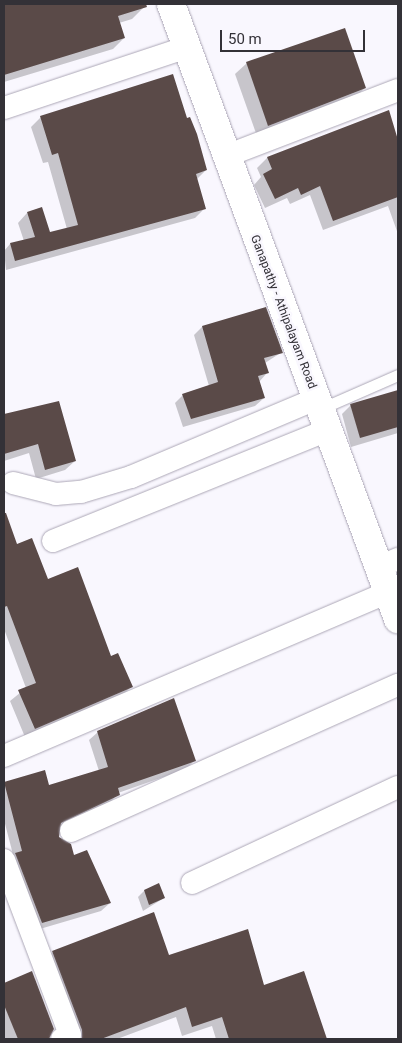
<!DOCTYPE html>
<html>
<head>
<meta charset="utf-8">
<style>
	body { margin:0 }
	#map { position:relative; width:402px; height:1043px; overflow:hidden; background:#f9f7fe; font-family:Roboto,sans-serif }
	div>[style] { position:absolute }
	.shadow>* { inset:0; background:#0003 }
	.building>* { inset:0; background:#5a4a48 }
	.roads { filter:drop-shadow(0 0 1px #aca7b6) drop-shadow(0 0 1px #aca7b6) }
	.service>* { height:11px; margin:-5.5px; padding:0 5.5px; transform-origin:5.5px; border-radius:5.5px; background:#fff }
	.minor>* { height:22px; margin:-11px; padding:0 11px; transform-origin:11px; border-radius:11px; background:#fff }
	.secondary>* { height:28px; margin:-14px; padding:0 14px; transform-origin:14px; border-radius:14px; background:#fff }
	span { translate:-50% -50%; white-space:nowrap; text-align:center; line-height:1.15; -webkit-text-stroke:5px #f9f7fe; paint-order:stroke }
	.street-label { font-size:12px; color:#333137 }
	.frame { position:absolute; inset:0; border:5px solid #333137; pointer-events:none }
	.scale { position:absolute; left:220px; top:30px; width:145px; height:22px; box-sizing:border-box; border:2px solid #333137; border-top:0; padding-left:6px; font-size:15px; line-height:18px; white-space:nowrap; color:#333137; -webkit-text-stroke:4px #f9f7fe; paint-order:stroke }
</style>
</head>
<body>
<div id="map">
	<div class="shadow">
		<div style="clip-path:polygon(4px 4px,65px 4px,67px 8px,80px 4px,142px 4px,143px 8px,132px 19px,119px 23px,124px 38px,113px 49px,4px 82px)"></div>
		<div style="clip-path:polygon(247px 63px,365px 88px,353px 99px,257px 136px,235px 74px)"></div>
		<div style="clip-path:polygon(41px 117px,186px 120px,206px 170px,196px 180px,204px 209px,195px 218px,6px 270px,4px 251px,10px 244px,24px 241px,18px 223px,27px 213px,50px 234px,67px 229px,48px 162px,43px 163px,31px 127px)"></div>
		<div style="clip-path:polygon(398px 139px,398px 234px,388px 206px,323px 230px,310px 195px,290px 204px,287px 198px,265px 208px,254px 185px,261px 177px,257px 168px,267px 158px)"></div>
		<div style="clip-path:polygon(202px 327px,282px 352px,265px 363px,267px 373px,259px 382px,264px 398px,255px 406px,183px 427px,175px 403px,183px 395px,209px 386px,194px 335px)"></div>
		<div style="clip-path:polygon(398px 391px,398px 433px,351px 447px,342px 414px,351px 405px)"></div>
		<div style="clip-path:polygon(58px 403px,75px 461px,65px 470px,36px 479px,29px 453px,4px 461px,4px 416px)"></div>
		<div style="clip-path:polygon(4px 509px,16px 545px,111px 657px,131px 687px,122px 696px,25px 737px,10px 701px,26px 688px,4px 629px)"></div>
		<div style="clip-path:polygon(98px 732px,194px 761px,186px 769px,118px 793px,110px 803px,59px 827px,58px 837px,110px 903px,101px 911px,33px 931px,4px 820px,4px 784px,48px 786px,99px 771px,89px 740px)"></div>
		<div style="clip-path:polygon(144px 891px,164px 898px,143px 911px,138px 897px)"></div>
		<div style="clip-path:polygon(53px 952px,169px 956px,263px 986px,303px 973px,326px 1039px,216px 1039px,212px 1026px,182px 1036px,176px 1017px,117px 1039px,72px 1039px,43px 962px)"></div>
		<div style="clip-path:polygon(31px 973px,48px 1039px,5px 1039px,4px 984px)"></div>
	</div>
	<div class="building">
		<div style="clip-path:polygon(4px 4px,146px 4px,147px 7px,118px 16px,125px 38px,4px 75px)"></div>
		<div style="clip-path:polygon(345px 28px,366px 88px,268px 126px,246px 62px)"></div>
		<div style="clip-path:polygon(173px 74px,187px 118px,190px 117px,197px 134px,207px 170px,196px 174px,206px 209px,15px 261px,10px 243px,35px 237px,27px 212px,42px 207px,50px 232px,78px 225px,58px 153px,52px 155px,40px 116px)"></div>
		<div style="clip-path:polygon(389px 110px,398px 140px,398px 197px,333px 221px,320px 186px,301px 195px,298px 188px,275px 199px,263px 174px,272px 169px,267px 157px)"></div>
		<div style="clip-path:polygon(266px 307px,283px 353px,264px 358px,269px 373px,258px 376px,265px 398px,191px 419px,182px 394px,218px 382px,202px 326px)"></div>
		<div style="clip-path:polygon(398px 390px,398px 427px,360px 438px,350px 404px)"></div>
		<div style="clip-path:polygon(59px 401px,76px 461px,45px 470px,38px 444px,4px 454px,4px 414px)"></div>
		<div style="clip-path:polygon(4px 513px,6px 513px,17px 544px,32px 538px,48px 579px,78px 567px,111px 656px,118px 653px,133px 687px,35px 729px,18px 690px,36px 683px,7px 606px,4px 607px)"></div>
		<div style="clip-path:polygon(174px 698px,196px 761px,118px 788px,120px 795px,61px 823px,59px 837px,71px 844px,74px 855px,87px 850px,111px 903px,42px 923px,15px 853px,22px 851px,4px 782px,45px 770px,49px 785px,108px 767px,97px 731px)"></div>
		<div style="clip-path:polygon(159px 883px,165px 898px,149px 905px,144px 890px)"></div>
		<div style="clip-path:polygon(154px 912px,169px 955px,248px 929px,264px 985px,304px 971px,327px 1039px,229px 1039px,222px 1017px,192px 1027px,186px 1007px,101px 1039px,82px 1039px,82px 1030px,52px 951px)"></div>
		<div style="clip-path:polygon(32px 971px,54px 1029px,49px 1039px,18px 1039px,4px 1005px,4px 983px)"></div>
	</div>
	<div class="roads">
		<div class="service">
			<div style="left:320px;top:409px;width:85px;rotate:-23.6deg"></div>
		</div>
		<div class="minor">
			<div style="left:4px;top:108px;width:193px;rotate:-18.4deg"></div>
			<div style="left:226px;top:156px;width:184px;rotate:-21deg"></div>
			<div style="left:13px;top:483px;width:44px;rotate:14.3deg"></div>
			<div style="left:56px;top:494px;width:25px;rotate:-5deg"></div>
			<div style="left:81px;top:492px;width:52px;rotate:-16.7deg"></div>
			<div style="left:131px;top:477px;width:201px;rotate:-22.9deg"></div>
			<div style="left:53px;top:541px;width:297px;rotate:-22deg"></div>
			<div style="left:379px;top:567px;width:21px;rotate:-23deg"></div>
			<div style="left:4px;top:756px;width:418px;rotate:-23.1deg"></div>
			<div style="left:71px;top:831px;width:358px;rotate:-24.1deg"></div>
			<div style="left:4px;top:860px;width:187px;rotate:69.3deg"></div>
			<div style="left:70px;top:1035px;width:9px;rotate:153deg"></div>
			<div style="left:192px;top:883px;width:227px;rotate:-25deg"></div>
		</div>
		<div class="secondary">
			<div style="left:171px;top:4px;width:656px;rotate:69.74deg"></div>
		</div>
	</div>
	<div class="street-label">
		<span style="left:283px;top:312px;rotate:69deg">Ganapathy - Athipalayam Road</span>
	</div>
	<div class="frame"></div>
	<div class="scale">50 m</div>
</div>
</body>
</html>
